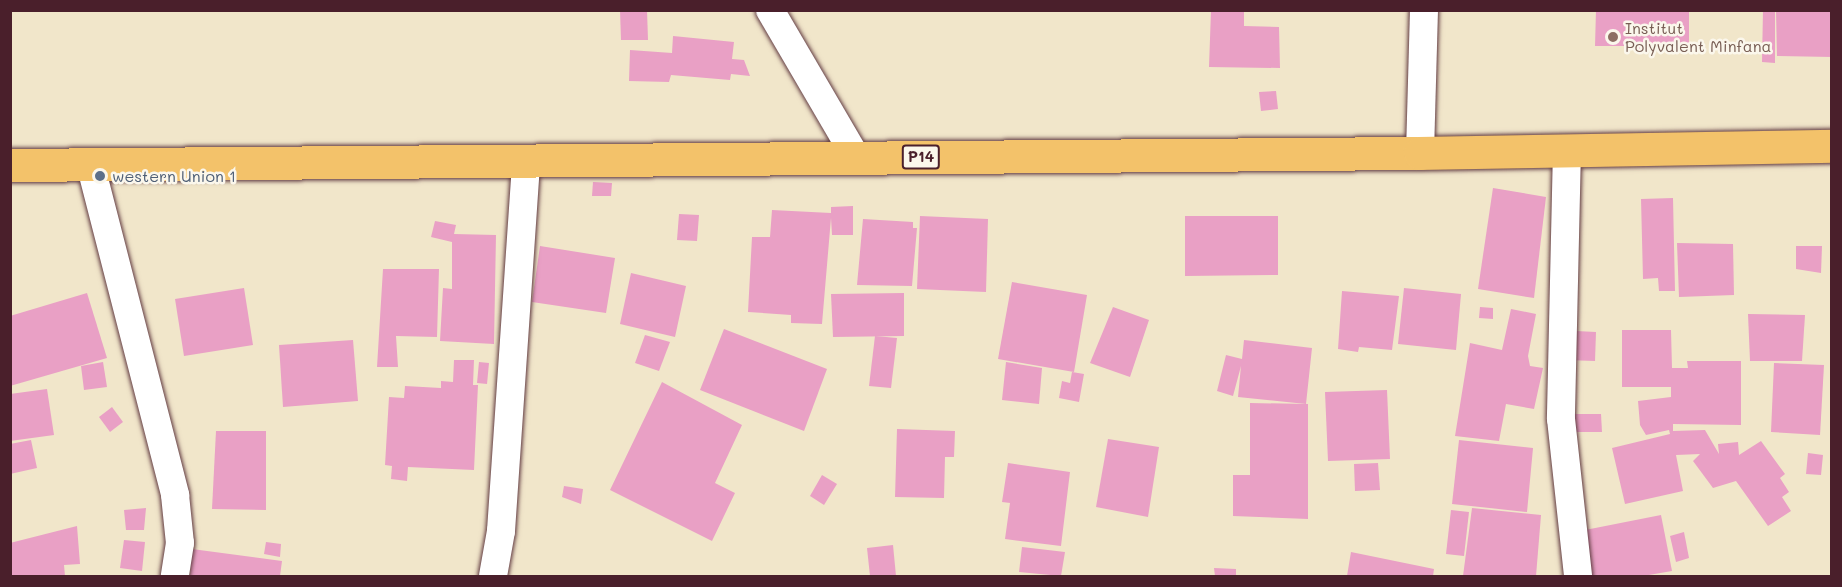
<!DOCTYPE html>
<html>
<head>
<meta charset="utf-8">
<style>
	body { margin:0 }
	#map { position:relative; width:1842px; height:587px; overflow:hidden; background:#f1e6ca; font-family:Mali,sans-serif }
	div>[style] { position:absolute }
	.building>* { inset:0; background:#e9a0c5 }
	.roads { filter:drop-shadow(0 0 2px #633d43) drop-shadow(0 0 2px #633d43) }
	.minor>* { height:28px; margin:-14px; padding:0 14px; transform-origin:14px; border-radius:14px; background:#fff }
	.primary>* { height:33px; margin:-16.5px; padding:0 16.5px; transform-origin:16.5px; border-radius:16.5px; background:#f3c26a }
	.dots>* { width:16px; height:16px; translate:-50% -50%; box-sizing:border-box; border:3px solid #fbf7ec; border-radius:50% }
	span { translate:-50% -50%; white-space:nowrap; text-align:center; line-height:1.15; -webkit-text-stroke:5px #fbf7ec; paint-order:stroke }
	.shield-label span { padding:2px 4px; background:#fbf7ec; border:2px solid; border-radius:4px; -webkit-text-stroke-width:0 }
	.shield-label { font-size:15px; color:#4a1f2b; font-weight:700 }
	.education-label { font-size:16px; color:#785e54 }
	.left { translate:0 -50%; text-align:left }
	.service-label { font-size:16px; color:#4e5e75 }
	.frame { position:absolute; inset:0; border:12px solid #4a1f2b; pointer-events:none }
</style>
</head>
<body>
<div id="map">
	<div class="building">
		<div style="clip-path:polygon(620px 10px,647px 10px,648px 40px,621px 40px)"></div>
		<div style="clip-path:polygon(1211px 10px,1244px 10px,1244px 26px,1279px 27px,1280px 68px,1209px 67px)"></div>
		<div style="clip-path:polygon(1596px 10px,1689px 10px,1689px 47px,1628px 50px,1628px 46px,1595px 46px)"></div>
		<div style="clip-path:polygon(1763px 10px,1775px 10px,1775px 63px,1762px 62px)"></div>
		<div style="clip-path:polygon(1776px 10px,1832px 10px,1832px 57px,1777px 56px)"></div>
		<div style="clip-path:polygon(673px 36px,734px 42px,732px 59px,744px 60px,750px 76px,731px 74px,730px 80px,671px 75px,669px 82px,629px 81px,630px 50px,672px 53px)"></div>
		<div style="clip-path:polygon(1276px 91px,1278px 109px,1261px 111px,1259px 92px)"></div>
		<div style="clip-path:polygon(593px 182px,612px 183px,611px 196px,592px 196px)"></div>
		<div style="clip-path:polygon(1493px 188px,1546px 197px,1534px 298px,1478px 289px)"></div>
		<div style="clip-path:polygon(1673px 198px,1675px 291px,1659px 291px,1658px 278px,1643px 279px,1641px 199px)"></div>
		<div style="clip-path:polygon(853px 206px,853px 235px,832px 235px,831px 218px,822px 324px,791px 323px,791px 315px,748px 312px,752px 237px,770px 237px,772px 210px,831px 213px,831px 207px)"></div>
		<div style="clip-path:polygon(679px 214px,699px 215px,697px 241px,677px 240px)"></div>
		<div style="clip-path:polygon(920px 216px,988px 219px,986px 292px,917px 289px)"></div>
		<div style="clip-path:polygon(1185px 216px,1278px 216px,1278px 275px,1185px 276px)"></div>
		<div style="clip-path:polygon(863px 219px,913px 222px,913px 228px,917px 228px,912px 286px,857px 285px)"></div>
		<div style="clip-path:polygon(435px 221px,456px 225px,454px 234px,496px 235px,494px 344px,440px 341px,443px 288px,452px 289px,452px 242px,431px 237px)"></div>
		<div style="clip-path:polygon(1677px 243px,1733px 244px,1734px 295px,1679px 297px)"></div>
		<div style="clip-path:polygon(540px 246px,615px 258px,606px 313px,532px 302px)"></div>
		<div style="clip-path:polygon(1796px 246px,1822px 246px,1821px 273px,1796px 269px)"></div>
		<div style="clip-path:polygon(383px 269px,439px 269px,437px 337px,396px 336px,398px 367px,377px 367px)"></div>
		<div style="clip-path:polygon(631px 273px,686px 286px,675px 337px,620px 324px)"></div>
		<div style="clip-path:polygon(1012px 282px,1087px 295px,1074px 372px,998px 359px)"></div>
		<div style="clip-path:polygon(244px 288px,253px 345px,184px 356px,175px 299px)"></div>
		<div style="clip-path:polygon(1404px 288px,1461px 294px,1456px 350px,1398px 344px)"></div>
		<div style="clip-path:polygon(1342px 291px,1399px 296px,1392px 350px,1359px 347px,1358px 352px,1338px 349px)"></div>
		<div style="clip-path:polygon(87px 293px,107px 358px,10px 386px,10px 316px)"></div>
		<div style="clip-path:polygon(904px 293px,904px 336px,833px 337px,831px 294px)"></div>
		<div style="clip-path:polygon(1113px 307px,1149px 320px,1130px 377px,1090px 363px)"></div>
		<div style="clip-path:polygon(1480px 307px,1493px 308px,1493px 319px,1479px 318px)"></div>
		<div style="clip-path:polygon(1511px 309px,1536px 314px,1528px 356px,1530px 366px,1543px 368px,1534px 409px,1506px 404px,1499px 441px,1455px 436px,1470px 343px,1502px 350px)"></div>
		<div style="clip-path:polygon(1748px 314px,1805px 315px,1802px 361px,1750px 361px)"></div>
		<div style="clip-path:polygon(724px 329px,827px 369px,804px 431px,700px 390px)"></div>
		<div style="clip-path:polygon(1622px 330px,1671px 330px,1672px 368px,1688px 368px,1687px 361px,1741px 361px,1741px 425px,1673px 424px,1673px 431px,1705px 430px,1719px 454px,1718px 444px,1738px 442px,1739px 455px,1761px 441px,1785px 474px,1780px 478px,1789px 492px,1782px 497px,1791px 511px,1768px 526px,1736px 481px,1713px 488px,1693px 461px,1700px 454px,1676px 455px,1683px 491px,1625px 504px,1612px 448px,1670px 434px,1669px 430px,1646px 435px,1640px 425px,1638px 401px,1671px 397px,1671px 387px,1622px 387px)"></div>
		<div style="clip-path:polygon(1576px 331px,1596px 332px,1595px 361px,1566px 360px)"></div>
		<div style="clip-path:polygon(645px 335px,670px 342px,659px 371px,635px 363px)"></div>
		<div style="clip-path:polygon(875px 336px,897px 338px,891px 388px,869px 386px)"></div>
		<div style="clip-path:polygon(353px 340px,358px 401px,283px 407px,279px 345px)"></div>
		<div style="clip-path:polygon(1244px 340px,1312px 348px,1306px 404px,1238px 397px,1241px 366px,1233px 396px,1217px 391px,1226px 355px,1242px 359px)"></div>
		<div style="clip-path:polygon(454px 360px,474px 360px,473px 385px,478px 385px,474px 470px,408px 467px,407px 481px,391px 479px,392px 466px,385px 465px,389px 397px,404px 398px,405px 386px,441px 388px,441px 381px,453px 382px)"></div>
		<div style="clip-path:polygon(103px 362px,107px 387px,84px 390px,81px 366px)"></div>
		<div style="clip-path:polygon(479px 362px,489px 363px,487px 384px,477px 383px)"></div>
		<div style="clip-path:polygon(1006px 362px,1042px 368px,1039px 404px,1002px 400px)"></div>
		<div style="clip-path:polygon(1774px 363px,1824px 365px,1820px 435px,1771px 432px)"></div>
		<div style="clip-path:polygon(1072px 372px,1084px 374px,1079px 402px,1059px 398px,1062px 381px,1070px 383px)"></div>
		<div style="clip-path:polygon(662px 382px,742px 425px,715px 483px,735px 493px,712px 541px,610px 490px)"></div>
		<div style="clip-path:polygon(47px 389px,54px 435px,10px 441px,10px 394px)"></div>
		<div style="clip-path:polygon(1387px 390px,1390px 459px,1328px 461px,1325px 392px)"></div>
		<div style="clip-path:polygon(1250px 403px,1308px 404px,1308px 519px,1233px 516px,1233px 475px,1250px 475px)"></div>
		<div style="clip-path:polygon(112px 407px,123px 422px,110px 432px,99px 417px)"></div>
		<div style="clip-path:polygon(1575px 414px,1601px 414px,1602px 432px,1575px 432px)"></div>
		<div style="clip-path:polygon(897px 429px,955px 431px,954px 457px,945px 457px,944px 498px,895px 497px)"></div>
		<div style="clip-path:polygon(216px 431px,266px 431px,266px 510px,212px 509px)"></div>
		<div style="clip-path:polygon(1108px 439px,1159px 447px,1148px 517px,1096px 507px)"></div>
		<div style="clip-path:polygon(31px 440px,37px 468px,10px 474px,10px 444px)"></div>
		<div style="clip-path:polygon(1459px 440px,1533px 448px,1527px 512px,1452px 504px)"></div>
		<div style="clip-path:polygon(1808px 453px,1823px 455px,1821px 475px,1806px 474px)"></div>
		<div style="clip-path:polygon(1008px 463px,1070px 472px,1061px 546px,1005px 539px,1010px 503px,1002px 502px)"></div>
		<div style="clip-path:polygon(1378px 463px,1380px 490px,1355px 491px,1354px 464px)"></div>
		<div style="clip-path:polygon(822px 475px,837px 484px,824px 505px,810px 496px)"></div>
		<div style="clip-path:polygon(564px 486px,583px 489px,581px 504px,562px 497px)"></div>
		<div style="clip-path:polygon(146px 508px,144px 530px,126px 530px,124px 510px)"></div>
		<div style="clip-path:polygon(1472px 508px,1541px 515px,1536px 576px,1463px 576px)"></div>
		<div style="clip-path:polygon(1451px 510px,1469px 512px,1464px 556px,1446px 554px)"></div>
		<div style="clip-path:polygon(1661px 515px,1672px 571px,1643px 576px,1584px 576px,1575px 532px)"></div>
		<div style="clip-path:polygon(77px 526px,80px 564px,64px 565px,65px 576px,10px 576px,10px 543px)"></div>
		<div style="clip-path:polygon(1684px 532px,1689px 558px,1676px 562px,1670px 536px)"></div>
		<div style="clip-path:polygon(124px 540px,145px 542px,142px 571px,120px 568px)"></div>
		<div style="clip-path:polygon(266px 542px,281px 544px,280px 557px,264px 554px)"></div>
		<div style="clip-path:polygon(893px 545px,896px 576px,870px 576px,867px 548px)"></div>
		<div style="clip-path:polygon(1022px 547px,1065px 552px,1061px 576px,1019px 572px)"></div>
		<div style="clip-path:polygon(192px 549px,282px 561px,280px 576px,190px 576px)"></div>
		<div style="clip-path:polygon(1351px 552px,1434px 569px,1433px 576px,1347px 576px)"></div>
		<div style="clip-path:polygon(1214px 568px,1236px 569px,1236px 576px,1215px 576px)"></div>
	</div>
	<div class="roads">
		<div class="minor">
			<div style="left:770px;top:10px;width:170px;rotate:59.7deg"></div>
			<div style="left:1567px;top:149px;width:270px;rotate:91.3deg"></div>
			<div style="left:1561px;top:419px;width:158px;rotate:83.8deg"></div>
			<div style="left:1420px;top:153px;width:143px;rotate:-88.4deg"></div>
			<div style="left:91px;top:167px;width:339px;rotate:75.6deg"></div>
			<div style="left:175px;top:495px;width:48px;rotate:84.1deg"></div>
			<div style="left:180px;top:543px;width:33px;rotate:99deg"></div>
			<div style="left:493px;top:576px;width:46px;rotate:-79.9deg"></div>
			<div style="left:501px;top:531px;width:369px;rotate:-86.1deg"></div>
		</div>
		<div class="primary">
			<div style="left:10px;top:165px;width:1410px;rotate:-0.49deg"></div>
			<div style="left:1420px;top:153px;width:412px;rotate:-1deg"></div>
		</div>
	</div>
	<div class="dots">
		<div style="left:1613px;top:37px;background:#8d6e63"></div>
		<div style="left:100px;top:176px;background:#5c6f8a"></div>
	</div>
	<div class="shield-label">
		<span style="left:921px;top:157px">P14</span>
	</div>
	<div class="education-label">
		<span class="left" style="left:1625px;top:37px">Institut<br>Polyvalent Minfana</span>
	</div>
	<div class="service-label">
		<span class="left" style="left:112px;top:176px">western Union 1</span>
	</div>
	<div class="frame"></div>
</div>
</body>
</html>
